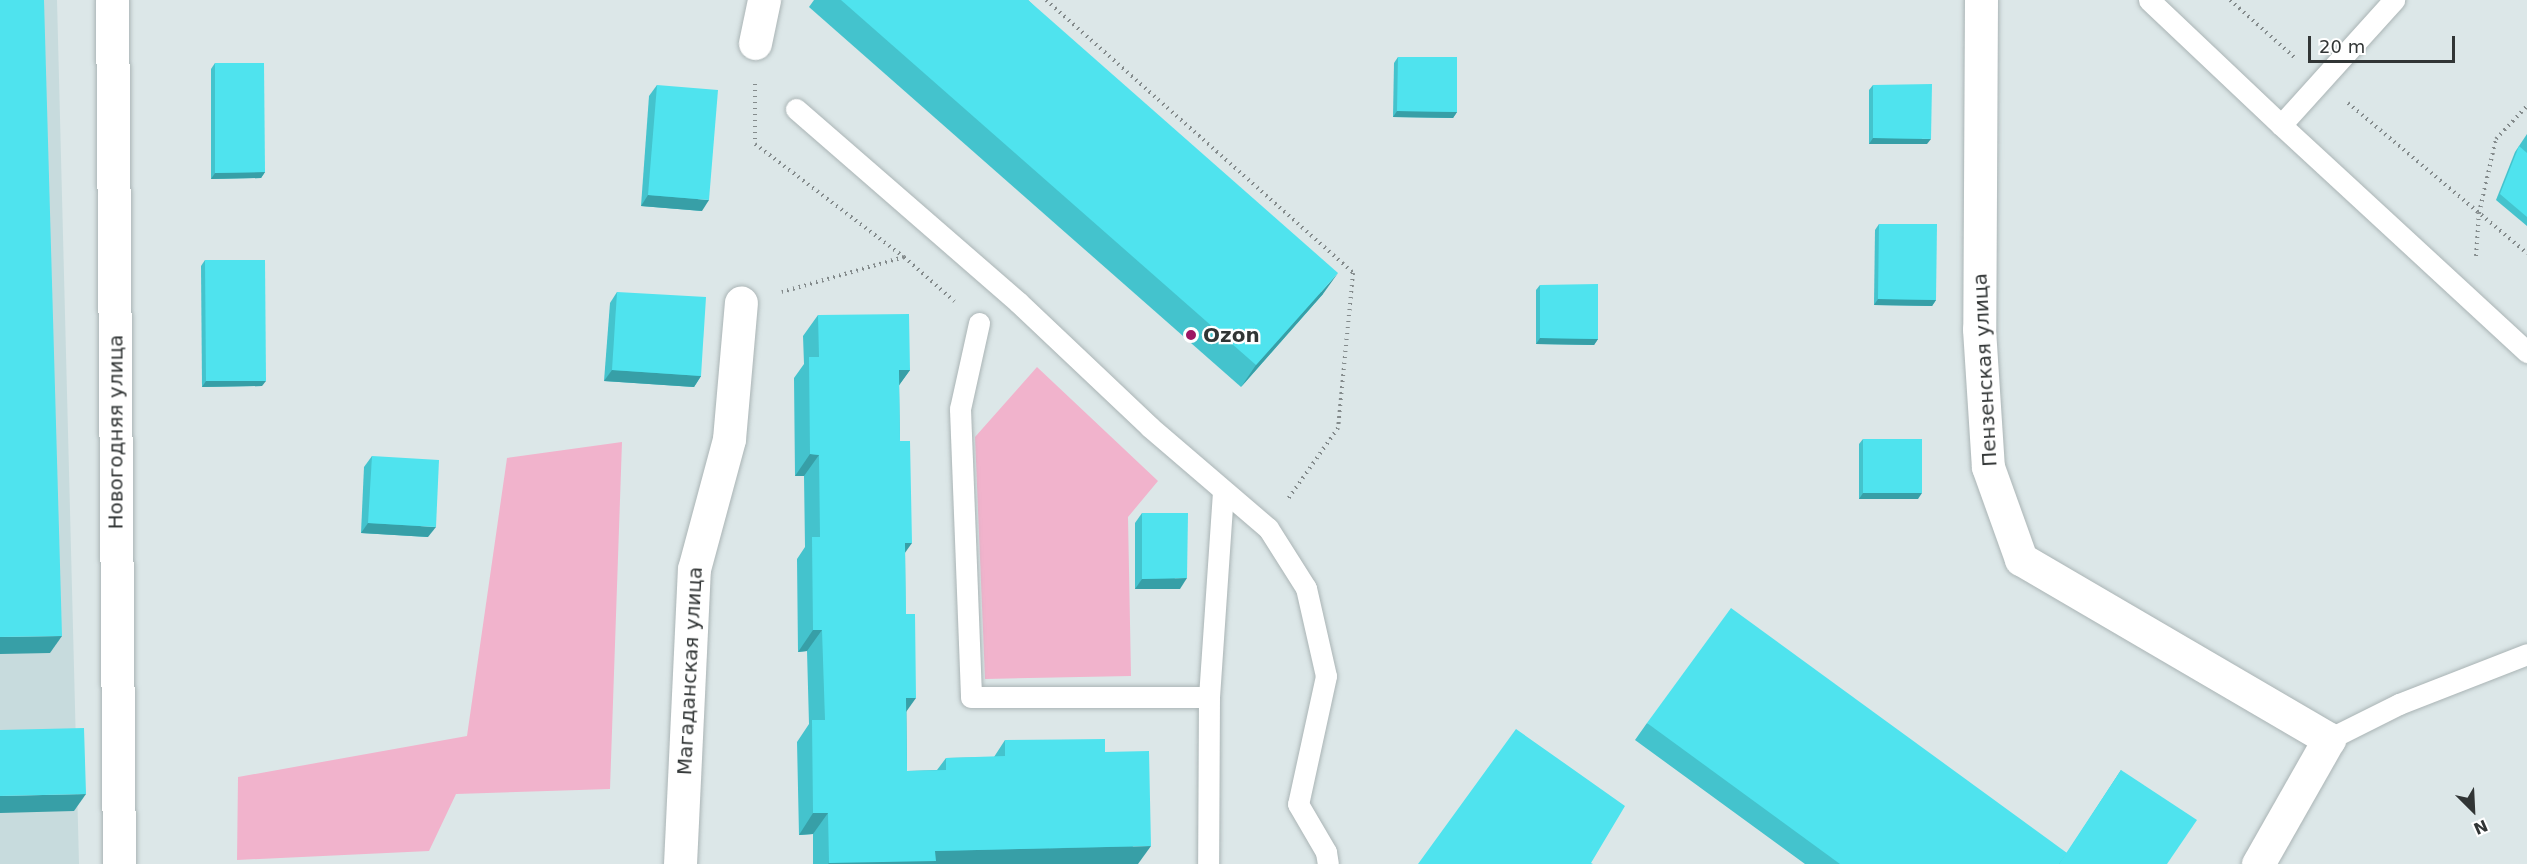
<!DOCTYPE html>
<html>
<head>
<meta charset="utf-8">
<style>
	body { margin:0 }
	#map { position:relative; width:2527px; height:864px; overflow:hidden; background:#dce7e8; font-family:"DejaVu Sans",sans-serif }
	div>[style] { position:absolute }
	.built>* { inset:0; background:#c7dbdd }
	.green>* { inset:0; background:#f1b3cc }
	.path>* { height:4px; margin-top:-2px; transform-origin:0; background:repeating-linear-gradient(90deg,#848b8c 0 1.5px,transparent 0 6px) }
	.roads { filter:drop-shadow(0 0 2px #aab4b5) drop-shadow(0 0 2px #aab4b5) }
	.service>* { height:21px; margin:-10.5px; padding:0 10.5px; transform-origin:10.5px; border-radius:10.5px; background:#fff }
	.minor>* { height:33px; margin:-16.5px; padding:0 16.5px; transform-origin:16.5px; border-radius:16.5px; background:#fff }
	.wall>* { inset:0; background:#44c3cd }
	.shaded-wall>* { inset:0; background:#379fa7 }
	.building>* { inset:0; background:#4fe3ee }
	.dots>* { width:16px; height:16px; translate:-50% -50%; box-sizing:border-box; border:3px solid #fff; border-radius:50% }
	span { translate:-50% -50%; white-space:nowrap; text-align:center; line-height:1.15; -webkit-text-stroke:4.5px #fff; paint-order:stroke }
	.poi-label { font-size:20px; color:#313535; font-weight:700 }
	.left { translate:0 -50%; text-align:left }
	.street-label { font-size:20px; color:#313535 }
	.north { position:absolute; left:2443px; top:780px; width:60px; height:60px; -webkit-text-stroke:4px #fff; paint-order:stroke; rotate:156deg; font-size:16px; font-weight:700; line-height:24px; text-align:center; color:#313535 }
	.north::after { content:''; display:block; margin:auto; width:21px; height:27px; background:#313535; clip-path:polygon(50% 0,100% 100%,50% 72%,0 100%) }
	.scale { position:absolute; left:2308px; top:36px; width:147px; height:27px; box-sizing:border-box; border:3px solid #313535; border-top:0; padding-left:8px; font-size:18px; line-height:21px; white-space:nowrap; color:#313535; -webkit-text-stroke:4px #fff; paint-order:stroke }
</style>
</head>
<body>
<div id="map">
	<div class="built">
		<div style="clip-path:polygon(0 0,57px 0,79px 864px,0 864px)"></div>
	</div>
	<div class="green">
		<div style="clip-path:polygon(1037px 367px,1158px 481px,1128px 517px,1131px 676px,985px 679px,975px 437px)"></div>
		<div style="clip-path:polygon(622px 442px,610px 789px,456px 794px,429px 851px,237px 860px,238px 777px,467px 736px,507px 458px)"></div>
	</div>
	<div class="path">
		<div style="left:1046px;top:0;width:411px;rotate:41.6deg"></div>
		<div style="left:1353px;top:273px;width:156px;rotate:95.5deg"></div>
		<div style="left:1338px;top:428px;width:87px;rotate:125.2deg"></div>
		<div style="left:2230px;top:0;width:86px;rotate:41.7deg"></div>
		<div style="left:755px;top:84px;width:60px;rotate:90deg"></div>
		<div style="left:755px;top:144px;width:187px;rotate:37.2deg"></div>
		<div style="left:904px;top:257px;width:127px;rotate:164deg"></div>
		<div style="left:2348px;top:103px;width:234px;rotate:40deg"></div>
		<div style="left:2476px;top:256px;width:43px;rotate:-86deg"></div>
		<div style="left:2479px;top:213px;width:76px;rotate:-77.1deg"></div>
		<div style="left:2496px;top:139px;width:45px;rotate:-46.8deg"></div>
		<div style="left:904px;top:257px;width:67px;rotate:41.3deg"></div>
	</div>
	<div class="roads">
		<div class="service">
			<div style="left:2149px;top:0;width:182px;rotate:43.4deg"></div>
			<div style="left:2281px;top:125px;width:169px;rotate:-47.9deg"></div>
			<div style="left:796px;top:109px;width:294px;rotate:41deg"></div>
			<div style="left:1018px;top:302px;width:182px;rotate:43.4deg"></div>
			<div style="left:1150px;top:427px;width:155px;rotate:40.6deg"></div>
			<div style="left:1268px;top:528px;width:71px;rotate:57.7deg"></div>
			<div style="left:1306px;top:588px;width:90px;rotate:77.2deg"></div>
			<div style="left:1326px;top:676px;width:131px;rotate:102.3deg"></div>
			<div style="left:1298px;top:804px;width:56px;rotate:59.7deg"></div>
			<div style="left:1326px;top:852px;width:12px;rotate:81deg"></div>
			<div style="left:2281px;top:125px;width:335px;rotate:42.7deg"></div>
			<div style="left:979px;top:323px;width:88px;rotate:102.5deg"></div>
			<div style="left:960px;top:409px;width:288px;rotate:87.8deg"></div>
			<div style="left:971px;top:697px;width:238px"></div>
			<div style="left:1209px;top:697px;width:167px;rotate:90.3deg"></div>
			<div style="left:1209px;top:697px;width:207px;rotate:-86.1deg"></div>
			<div style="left:2329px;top:739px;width:78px;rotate:-26.6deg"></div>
			<div style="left:2399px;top:704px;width:137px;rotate:-21.3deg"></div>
		</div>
		<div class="minor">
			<div style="left:112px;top:0;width:864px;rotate:89.54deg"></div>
			<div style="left:1981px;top:0;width:329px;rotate:90.3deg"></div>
			<div style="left:1979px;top:329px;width:138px;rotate:86.3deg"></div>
			<div style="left:1988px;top:467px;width:98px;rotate:70.3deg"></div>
			<div style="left:2021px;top:559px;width:357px;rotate:30.3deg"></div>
			<div style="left:2329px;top:739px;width:144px;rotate:119.6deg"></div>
			<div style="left:755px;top:43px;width:44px;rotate:-78.2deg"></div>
			<div style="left:680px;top:864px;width:295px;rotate:-87.3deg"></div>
			<div style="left:694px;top:569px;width:135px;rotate:-74.9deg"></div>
			<div style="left:729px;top:439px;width:137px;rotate:-85deg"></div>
		</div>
	</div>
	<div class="wall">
		<div style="clip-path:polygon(814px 0,1028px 0,1323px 294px,1241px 387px,809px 7px)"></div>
		<div style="clip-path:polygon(1398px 57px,1457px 112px,1453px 118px,1393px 117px,1394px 63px)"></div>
		<div style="clip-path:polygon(215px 63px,265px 172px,261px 178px,211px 179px,211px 69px)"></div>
		<div style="clip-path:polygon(657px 85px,702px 211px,641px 206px,649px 96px)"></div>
		<div style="clip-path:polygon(1873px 85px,1927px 144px,1869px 144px,1869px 90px)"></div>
		<div style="clip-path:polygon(2527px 134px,2527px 226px,2496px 200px,2515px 152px)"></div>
		<div style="clip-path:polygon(1879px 224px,1936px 300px,1932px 306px,1874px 305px,1875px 230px)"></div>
		<div style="clip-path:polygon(205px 260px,262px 386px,202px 387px,201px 266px)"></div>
		<div style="clip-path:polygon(1540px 285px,1598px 339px,1594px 345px,1536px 344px,1536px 290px)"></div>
		<div style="clip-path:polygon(617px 292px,701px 376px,694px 387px,604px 381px,610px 303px)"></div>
		<div style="clip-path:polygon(818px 315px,910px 370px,899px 385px,900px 441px,905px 552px,907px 771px,937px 770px,946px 758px,994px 757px,1005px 740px,1105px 752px,1138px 864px,813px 864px,813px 834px,799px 835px,797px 742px,809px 724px,807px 651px,798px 652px,797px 559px,805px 547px,804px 476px,795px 476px,794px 378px,804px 364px,803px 336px)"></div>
		<div style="clip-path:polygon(1863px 439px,1918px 499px,1859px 499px,1859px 444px)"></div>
		<div style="clip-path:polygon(372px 456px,428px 537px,361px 533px,364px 467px)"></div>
		<div style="clip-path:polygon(1142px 513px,1180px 589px,1135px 589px,1135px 523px)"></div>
		<div style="clip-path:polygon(1647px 723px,2067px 853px,2121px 770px,2167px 864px,1805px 864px,1635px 740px)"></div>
	</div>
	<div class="shaded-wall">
		<div style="clip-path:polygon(1397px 111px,1457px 112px,1453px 118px,1393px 117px)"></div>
		<div style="clip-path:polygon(1873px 138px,1931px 139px,1927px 144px,1869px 144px)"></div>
		<div style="clip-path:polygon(265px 172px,261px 178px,211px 179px,215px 173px)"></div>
		<div style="clip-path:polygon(648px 195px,709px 200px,702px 211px,641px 206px)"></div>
		<div style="clip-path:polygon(1338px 273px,1323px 294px,1241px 387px,1256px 365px)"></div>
		<div style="clip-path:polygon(1878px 299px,1936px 300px,1932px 306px,1874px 305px)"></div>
		<div style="clip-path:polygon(1540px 338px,1598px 339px,1594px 345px,1536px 344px)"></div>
		<div style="clip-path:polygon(612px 370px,701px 376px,694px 387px,604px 381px)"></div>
		<div style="clip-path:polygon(899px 370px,910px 370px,895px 391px)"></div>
		<div style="clip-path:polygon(206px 381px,266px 381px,262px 386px,202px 387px)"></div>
		<div style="clip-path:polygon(810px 454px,819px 455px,804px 476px,795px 476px)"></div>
		<div style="clip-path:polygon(1863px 493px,1922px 493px,1918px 499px,1859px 499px)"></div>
		<div style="clip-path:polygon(368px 523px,436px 527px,428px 537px,361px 533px)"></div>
		<div style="clip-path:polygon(905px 543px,912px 543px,897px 564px)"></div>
		<div style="clip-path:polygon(1187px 578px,1180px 589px,1135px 589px,1142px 579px)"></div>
		<div style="clip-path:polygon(813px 630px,822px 630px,807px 651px,798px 652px)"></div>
		<div style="clip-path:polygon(62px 636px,50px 653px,0 654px,0 637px)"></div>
		<div style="clip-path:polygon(906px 698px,916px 698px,901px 719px)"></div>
		<div style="clip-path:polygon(86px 794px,74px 811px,0 813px,0 796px)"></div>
		<div style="clip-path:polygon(813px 813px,828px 813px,813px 834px,799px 835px)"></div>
		<div style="clip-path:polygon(1151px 846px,1138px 864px,828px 864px,829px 863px,935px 851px)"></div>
	</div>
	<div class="building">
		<div style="clip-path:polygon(0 0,44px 0,62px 636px,0 637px)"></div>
		<div style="clip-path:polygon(841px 0,1028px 0,1338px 273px,1256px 365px)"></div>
		<div style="clip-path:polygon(1398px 57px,1457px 57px,1457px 112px,1397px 111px)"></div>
		<div style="clip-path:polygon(215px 63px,264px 63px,265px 172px,215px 173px)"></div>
		<div style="clip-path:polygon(1932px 84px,1931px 139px,1873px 138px,1873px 85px)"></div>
		<div style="clip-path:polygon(657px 85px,718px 90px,709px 200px,648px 195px)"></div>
		<div style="clip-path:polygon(2519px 146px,2527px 153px,2527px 217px,2500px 194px)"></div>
		<div style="clip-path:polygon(1879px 224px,1937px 224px,1936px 300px,1878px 299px)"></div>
		<div style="clip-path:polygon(205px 260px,265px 260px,266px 381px,206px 381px)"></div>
		<div style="clip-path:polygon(1598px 284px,1598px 339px,1540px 338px,1540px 285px)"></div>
		<div style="clip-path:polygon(617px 292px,706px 297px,701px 376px,612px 370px)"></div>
		<div style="clip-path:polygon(909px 314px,910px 370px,899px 370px,900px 441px,910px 441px,912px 543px,905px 543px,906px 614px,915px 614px,916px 698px,906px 698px,907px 771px,946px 770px,946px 758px,1005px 756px,1005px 740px,1105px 739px,1105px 752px,1149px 751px,1151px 846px,935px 851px,936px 861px,829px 863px,828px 813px,813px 813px,812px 720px,825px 720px,822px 630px,813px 630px,812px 537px,820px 537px,819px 455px,810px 454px,809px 357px,819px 357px,818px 315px)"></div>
		<div style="clip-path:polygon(1863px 439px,1922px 439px,1922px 493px,1863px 493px)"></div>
		<div style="clip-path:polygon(372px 456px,439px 460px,436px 527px,368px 523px)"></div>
		<div style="clip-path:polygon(1142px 513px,1188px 513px,1187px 578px,1142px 579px)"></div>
		<div style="clip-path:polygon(1731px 608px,2067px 853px,2059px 864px,1840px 864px,1647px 723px)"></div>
		<div style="clip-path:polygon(84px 728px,86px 794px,0 796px,0 730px)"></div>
		<div style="clip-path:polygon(1516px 729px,1625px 806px,1591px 863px,1593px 864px,1418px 864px)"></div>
		<div style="clip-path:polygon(2121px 770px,2197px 820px,2167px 864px,2059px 864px)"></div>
	</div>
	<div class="dots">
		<div style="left:1191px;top:335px;background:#9e1664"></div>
	</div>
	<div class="poi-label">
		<span class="left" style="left:1203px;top:335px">Ozon</span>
	</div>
	<div class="street-label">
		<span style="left:1985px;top:370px;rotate:-93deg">Пензенская улица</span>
		<span style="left:116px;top:432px;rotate:-90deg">Новогодняя улица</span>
		<span style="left:690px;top:671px;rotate:-87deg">Магаданская улица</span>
	</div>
	<div class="north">N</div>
	<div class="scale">20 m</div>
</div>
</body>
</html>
